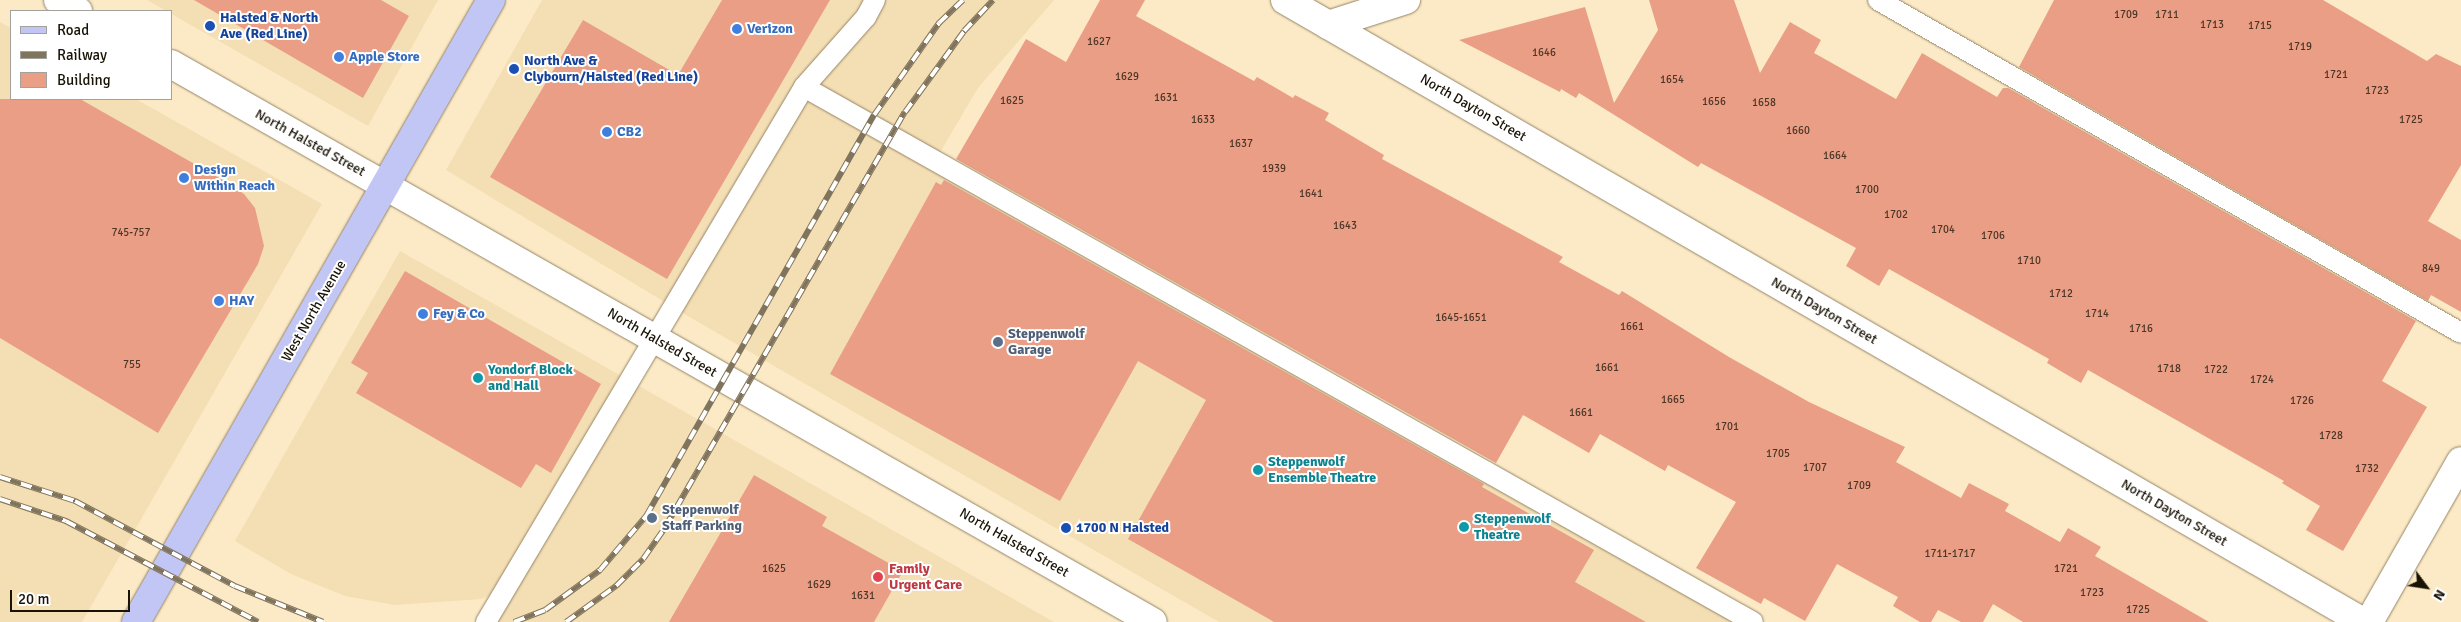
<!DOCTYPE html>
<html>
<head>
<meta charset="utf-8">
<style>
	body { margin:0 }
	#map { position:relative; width:2461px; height:622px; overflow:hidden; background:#fceac7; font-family:Signika,sans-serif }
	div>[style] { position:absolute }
	.built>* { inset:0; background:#f4deb4 }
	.building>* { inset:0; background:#e99e85 }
	.roads { filter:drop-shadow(0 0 1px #948464) drop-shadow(0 0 1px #948464) }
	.service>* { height:20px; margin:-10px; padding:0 10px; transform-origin:10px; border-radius:10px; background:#fff }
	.minor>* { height:28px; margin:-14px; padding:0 14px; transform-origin:14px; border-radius:14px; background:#fff }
	.tertiary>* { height:28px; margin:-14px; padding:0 14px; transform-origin:14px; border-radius:14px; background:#fff }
	.secondary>* { height:28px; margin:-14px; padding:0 14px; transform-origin:14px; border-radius:14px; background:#fff }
	.primary>* { height:28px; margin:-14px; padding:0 14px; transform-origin:14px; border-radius:14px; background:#c2c6f5 }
	.rail>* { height:5.5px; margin-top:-2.75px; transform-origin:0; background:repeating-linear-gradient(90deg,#fff 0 11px,#80745d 0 22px); box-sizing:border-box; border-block:1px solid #80745d }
	.dots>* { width:14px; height:14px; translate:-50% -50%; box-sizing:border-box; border:2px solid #fff; border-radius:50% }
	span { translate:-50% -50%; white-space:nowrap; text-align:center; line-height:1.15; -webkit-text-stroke:4px #fff; paint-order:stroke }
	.number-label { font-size:11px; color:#4d3626 }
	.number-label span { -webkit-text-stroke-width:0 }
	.transit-label { font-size:14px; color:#164399; font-weight:700 }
	.left { translate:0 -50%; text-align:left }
	.shop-label { font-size:14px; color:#366cbe; font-weight:700 }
	.street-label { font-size:14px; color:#191306 }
	.service-label { font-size:14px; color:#4e5e75; font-weight:700 }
	.culture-label { font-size:14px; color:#0d838f; font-weight:700 }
	.health-label { font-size:14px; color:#be3a42; font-weight:700 }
	.legend { position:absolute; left:10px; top:10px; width:162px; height:90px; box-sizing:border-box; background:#fff; border:1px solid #a3a19b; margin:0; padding:6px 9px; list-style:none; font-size:15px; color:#191306 }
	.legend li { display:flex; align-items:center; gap:10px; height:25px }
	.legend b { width:25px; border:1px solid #a3a19b }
	.north { position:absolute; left:2401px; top:562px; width:50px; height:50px; -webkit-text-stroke:4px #fff; paint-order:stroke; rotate:121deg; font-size:14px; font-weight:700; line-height:20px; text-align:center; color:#191306 }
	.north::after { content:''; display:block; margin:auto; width:18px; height:22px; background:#191306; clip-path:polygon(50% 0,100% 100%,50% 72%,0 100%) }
	.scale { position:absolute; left:10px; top:590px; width:120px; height:22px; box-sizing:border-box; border:2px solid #191306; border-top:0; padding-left:6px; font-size:15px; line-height:18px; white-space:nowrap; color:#191306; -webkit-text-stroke:4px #fff; paint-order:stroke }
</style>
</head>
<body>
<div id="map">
	<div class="built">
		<div style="clip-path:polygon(147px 0,438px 0,368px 126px)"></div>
		<div style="clip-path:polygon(542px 0,1054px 0,978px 88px,935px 161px,1753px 622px,1219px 622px,691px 318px,446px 170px)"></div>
		<div style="clip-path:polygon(0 22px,11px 28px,11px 99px,136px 99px,322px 204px,82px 622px,0 622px)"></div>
		<div style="clip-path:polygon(400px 251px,655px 395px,1054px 622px,486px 622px,505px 590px,481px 599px,395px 605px,345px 596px,291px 574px,235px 541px)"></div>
	</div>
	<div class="building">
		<div style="clip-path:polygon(194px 0,381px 0,409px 16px,363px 98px)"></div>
		<div style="clip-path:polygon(722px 0,830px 0,667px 279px,490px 177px,583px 20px,678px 75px)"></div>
		<div style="clip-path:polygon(1100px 0,1145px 0,1136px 16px,1254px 81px,1257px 77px,1293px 98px,1295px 95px,1329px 113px,1325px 120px,1384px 155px,1382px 159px,1563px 257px,1559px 262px,1619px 295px,1622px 291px,1729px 357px,1809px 402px,1905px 447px,1896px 462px,1961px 498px,1969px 483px,2009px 504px,2005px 511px,2060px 542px,2068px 528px,2101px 547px,2095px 556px,2209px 622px,2023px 622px,1993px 604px,1983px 622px,1961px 622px,1938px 610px,1931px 622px,1920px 622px,1893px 606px,1898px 597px,1837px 564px,1805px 621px,1764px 598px,1761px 604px,1696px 568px,1736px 502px,1668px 465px,1665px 471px,1600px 434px,1589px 453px,1523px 415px,1496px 463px,956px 159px,1026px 39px,1066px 62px)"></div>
		<div style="clip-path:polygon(1649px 0,1734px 0,1760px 73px,1790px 22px,1821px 40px,1814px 53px,1896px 99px,1922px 53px,1997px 97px,2003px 88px,2008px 88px,2416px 321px,2382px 381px,2427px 407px,2343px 551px,2306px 530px,2320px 506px,2282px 483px,2284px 481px,2088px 370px,2081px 383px,2047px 363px,2049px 359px,1889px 269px,1879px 286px,1846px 266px,1856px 248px,1701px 163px,1698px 167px,1579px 93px,1576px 98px,1561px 89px,1560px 92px,1459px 40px,1585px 7px,1614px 103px,1658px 30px)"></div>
		<div style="clip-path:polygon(2054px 0,2323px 0,2427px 61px,2436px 54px,2461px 66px,2461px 165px,2428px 221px,2461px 240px,2461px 312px,2431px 295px,2428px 301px,2019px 67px)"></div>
		<div style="clip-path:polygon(0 99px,80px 99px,221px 179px,244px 194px,255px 208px,264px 246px,258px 264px,158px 433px,0 338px)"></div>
		<div style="clip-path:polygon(944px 180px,1484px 484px,1482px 487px,1594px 550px,1575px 582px,1646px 622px,1274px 622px,1128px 539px,1206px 400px,1138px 361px,1060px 501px,830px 374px,936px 182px,941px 185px)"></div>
		<div style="clip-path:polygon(405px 271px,601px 384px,551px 473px,536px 464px,521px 488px,356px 393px,368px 373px,351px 363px)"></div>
		<div style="clip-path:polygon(754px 475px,827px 517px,822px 526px,903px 571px,874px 622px,669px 622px)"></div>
	</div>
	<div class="roads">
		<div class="service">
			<div style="left:1878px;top:0;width:671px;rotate:29.73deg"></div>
			<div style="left:804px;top:87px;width:1089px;rotate:29.41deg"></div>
			<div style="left:486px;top:622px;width:622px;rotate:-59.27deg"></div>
			<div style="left:804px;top:87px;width:94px;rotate:-48.5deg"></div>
			<div style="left:866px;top:17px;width:19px;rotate:-62deg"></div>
		</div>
		<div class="minor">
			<div style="left:1285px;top:0;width:1245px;rotate:29.98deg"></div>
			<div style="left:1328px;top:25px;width:82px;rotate:-17.8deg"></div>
		</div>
		<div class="tertiary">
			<div style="left:2369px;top:622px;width:185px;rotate:-60.3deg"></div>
		</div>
		<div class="secondary">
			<div style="left:58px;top:0;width:23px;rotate:29deg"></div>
			<div style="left:171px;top:64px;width:1129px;rotate:29.61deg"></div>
		</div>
		<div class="primary">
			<div style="left:136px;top:622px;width:716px;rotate:-60.28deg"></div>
		</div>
	</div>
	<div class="rail">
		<div style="left:0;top:477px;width:79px;rotate:17.7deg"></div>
		<div style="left:75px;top:501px;width:181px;rotate:28deg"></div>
		<div style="left:235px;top:586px;width:95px;rotate:22.2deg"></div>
		<div style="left:0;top:499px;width:70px;rotate:18.4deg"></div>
		<div style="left:66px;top:521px;width:217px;rotate:27.7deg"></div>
		<div style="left:514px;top:622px;width:33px;rotate:-21deg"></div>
		<div style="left:545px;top:610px;width:68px;rotate:-36deg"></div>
		<div style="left:600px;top:570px;width:71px;rotate:-49.6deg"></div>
		<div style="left:646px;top:516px;width:461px;rotate:-60.4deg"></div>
		<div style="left:874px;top:115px;width:113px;rotate:-54.8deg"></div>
		<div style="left:939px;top:23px;width:33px;rotate:-44deg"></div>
		<div style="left:566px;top:622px;width:62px;rotate:-35.8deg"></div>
		<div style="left:616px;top:586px;width:38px;rotate:-45deg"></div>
		<div style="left:643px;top:559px;width:39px;rotate:-55deg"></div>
		<div style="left:665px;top:527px;width:479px;rotate:-60deg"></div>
		<div style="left:905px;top:112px;width:100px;rotate:-53.9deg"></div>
		<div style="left:964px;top:31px;width:42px;rotate:-46.9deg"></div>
	</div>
	<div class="dots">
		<div style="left:210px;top:26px;background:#1a4fb4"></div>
		<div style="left:737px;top:29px;background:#3f7fe0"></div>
		<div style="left:339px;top:57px;background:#3f7fe0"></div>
		<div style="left:514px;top:69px;background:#1a4fb4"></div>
		<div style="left:607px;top:132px;background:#3f7fe0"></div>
		<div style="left:184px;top:178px;background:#3f7fe0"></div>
		<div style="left:219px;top:301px;background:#3f7fe0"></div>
		<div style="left:423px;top:314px;background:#3f7fe0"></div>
		<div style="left:998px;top:342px;background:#5c6f8a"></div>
		<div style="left:478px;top:378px;background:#0f9aa8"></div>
		<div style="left:1258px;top:470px;background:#0f9aa8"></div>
		<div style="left:652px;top:518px;background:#5c6f8a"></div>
		<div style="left:1464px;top:527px;background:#0f9aa8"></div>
		<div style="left:1066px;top:528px;background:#1a4fb4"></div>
		<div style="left:878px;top:577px;background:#e0444e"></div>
	</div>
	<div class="number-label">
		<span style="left:2126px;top:15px">1709</span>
		<span style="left:2167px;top:15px">1711</span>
		<span style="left:2212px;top:25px">1713</span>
		<span style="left:2260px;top:26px">1715</span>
		<span style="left:1099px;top:42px">1627</span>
		<span style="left:2300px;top:47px">1719</span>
		<span style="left:1544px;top:53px">1646</span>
		<span style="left:2336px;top:75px">1721</span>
		<span style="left:1127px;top:77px">1629</span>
		<span style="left:1672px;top:80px">1654</span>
		<span style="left:2377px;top:91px">1723</span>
		<span style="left:1166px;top:98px">1631</span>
		<span style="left:1012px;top:101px">1625</span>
		<span style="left:1714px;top:102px">1656</span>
		<span style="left:1764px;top:103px">1658</span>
		<span style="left:1203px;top:120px">1633</span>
		<span style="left:2411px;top:120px">1725</span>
		<span style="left:1798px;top:131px">1660</span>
		<span style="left:1241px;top:144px">1637</span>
		<span style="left:1835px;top:156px">1664</span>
		<span style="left:1274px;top:169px">1939</span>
		<span style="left:1867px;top:190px">1700</span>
		<span style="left:1311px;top:194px">1641</span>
		<span style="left:1896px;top:215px">1702</span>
		<span style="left:1345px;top:226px">1643</span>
		<span style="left:1943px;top:230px">1704</span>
		<span style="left:131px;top:233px">745-757</span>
		<span style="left:1993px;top:236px">1706</span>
		<span style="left:2029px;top:261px">1710</span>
		<span style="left:2431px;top:269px">849</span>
		<span style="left:2061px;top:294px">1712</span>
		<span style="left:2097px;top:314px">1714</span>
		<span style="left:1461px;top:318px">1645-1651</span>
		<span style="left:1632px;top:327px">1661</span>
		<span style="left:2141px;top:329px">1716</span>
		<span style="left:132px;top:365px">755</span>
		<span style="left:1607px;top:368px">1661</span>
		<span style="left:2169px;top:369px">1718</span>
		<span style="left:2216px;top:370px">1722</span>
		<span style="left:2262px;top:380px">1724</span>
		<span style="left:1673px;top:400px">1665</span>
		<span style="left:2302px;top:401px">1726</span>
		<span style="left:1581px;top:413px">1661</span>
		<span style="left:1727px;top:427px">1701</span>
		<span style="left:2331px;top:436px">1728</span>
		<span style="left:1778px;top:454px">1705</span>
		<span style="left:1815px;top:468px">1707</span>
		<span style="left:2367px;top:469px">1732</span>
		<span style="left:1859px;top:486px">1709</span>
		<span style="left:1950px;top:554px">1711-1717</span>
		<span style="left:774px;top:569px">1625</span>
		<span style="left:2066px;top:569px">1721</span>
		<span style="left:819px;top:585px">1629</span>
		<span style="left:2092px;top:593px">1723</span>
		<span style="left:863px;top:596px">1631</span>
		<span style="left:2138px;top:610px">1725</span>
	</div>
	<div class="transit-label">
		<span class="left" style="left:220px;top:26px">Halsted &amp; North<br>Ave (Red Line)</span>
		<span class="left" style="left:524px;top:69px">North Ave &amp;<br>Clybourn/Halsted (Red Line)</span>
		<span class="left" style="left:1076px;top:528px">1700 N Halsted</span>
	</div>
	<div class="shop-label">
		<span class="left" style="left:747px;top:29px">Verizon</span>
		<span class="left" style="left:349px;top:57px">Apple Store</span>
		<span class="left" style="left:617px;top:132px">CB2</span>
		<span class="left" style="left:194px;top:178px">Design<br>Within Reach</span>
		<span class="left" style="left:229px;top:301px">HAY</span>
		<span class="left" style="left:433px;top:314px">Fey &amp; Co</span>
	</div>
	<div class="street-label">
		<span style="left:1473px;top:108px;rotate:30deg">North Dayton Street</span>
		<span style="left:310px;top:143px;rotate:29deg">North Halsted Street</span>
		<span style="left:314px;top:311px;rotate:-60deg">West North Avenue</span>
		<span style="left:1824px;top:311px;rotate:30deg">North Dayton Street</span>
		<span style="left:662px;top:343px;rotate:30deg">North Halsted Street</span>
		<span style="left:2174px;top:513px;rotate:30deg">North Dayton Street</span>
		<span style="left:1014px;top:543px;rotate:30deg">North Halsted Street</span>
	</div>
	<div class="service-label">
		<span class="left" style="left:1008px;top:342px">Steppenwolf<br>Garage</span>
		<span class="left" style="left:662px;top:518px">Steppenwolf<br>Staff Parking</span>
	</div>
	<div class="culture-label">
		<span class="left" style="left:488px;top:378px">Yondorf Block<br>and Hall</span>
		<span class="left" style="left:1268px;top:470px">Steppenwolf<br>Ensemble Theatre</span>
		<span class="left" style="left:1474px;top:527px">Steppenwolf<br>Theatre</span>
	</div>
	<div class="health-label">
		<span class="left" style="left:889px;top:577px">Family<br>Urgent Care</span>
	</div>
	<ul class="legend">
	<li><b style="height:6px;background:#c2c6f5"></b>Road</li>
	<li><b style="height:6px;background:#80745d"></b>Railway</li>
	<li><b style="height:14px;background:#e99e85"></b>Building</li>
	</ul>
	<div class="north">N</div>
	<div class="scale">20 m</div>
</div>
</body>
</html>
